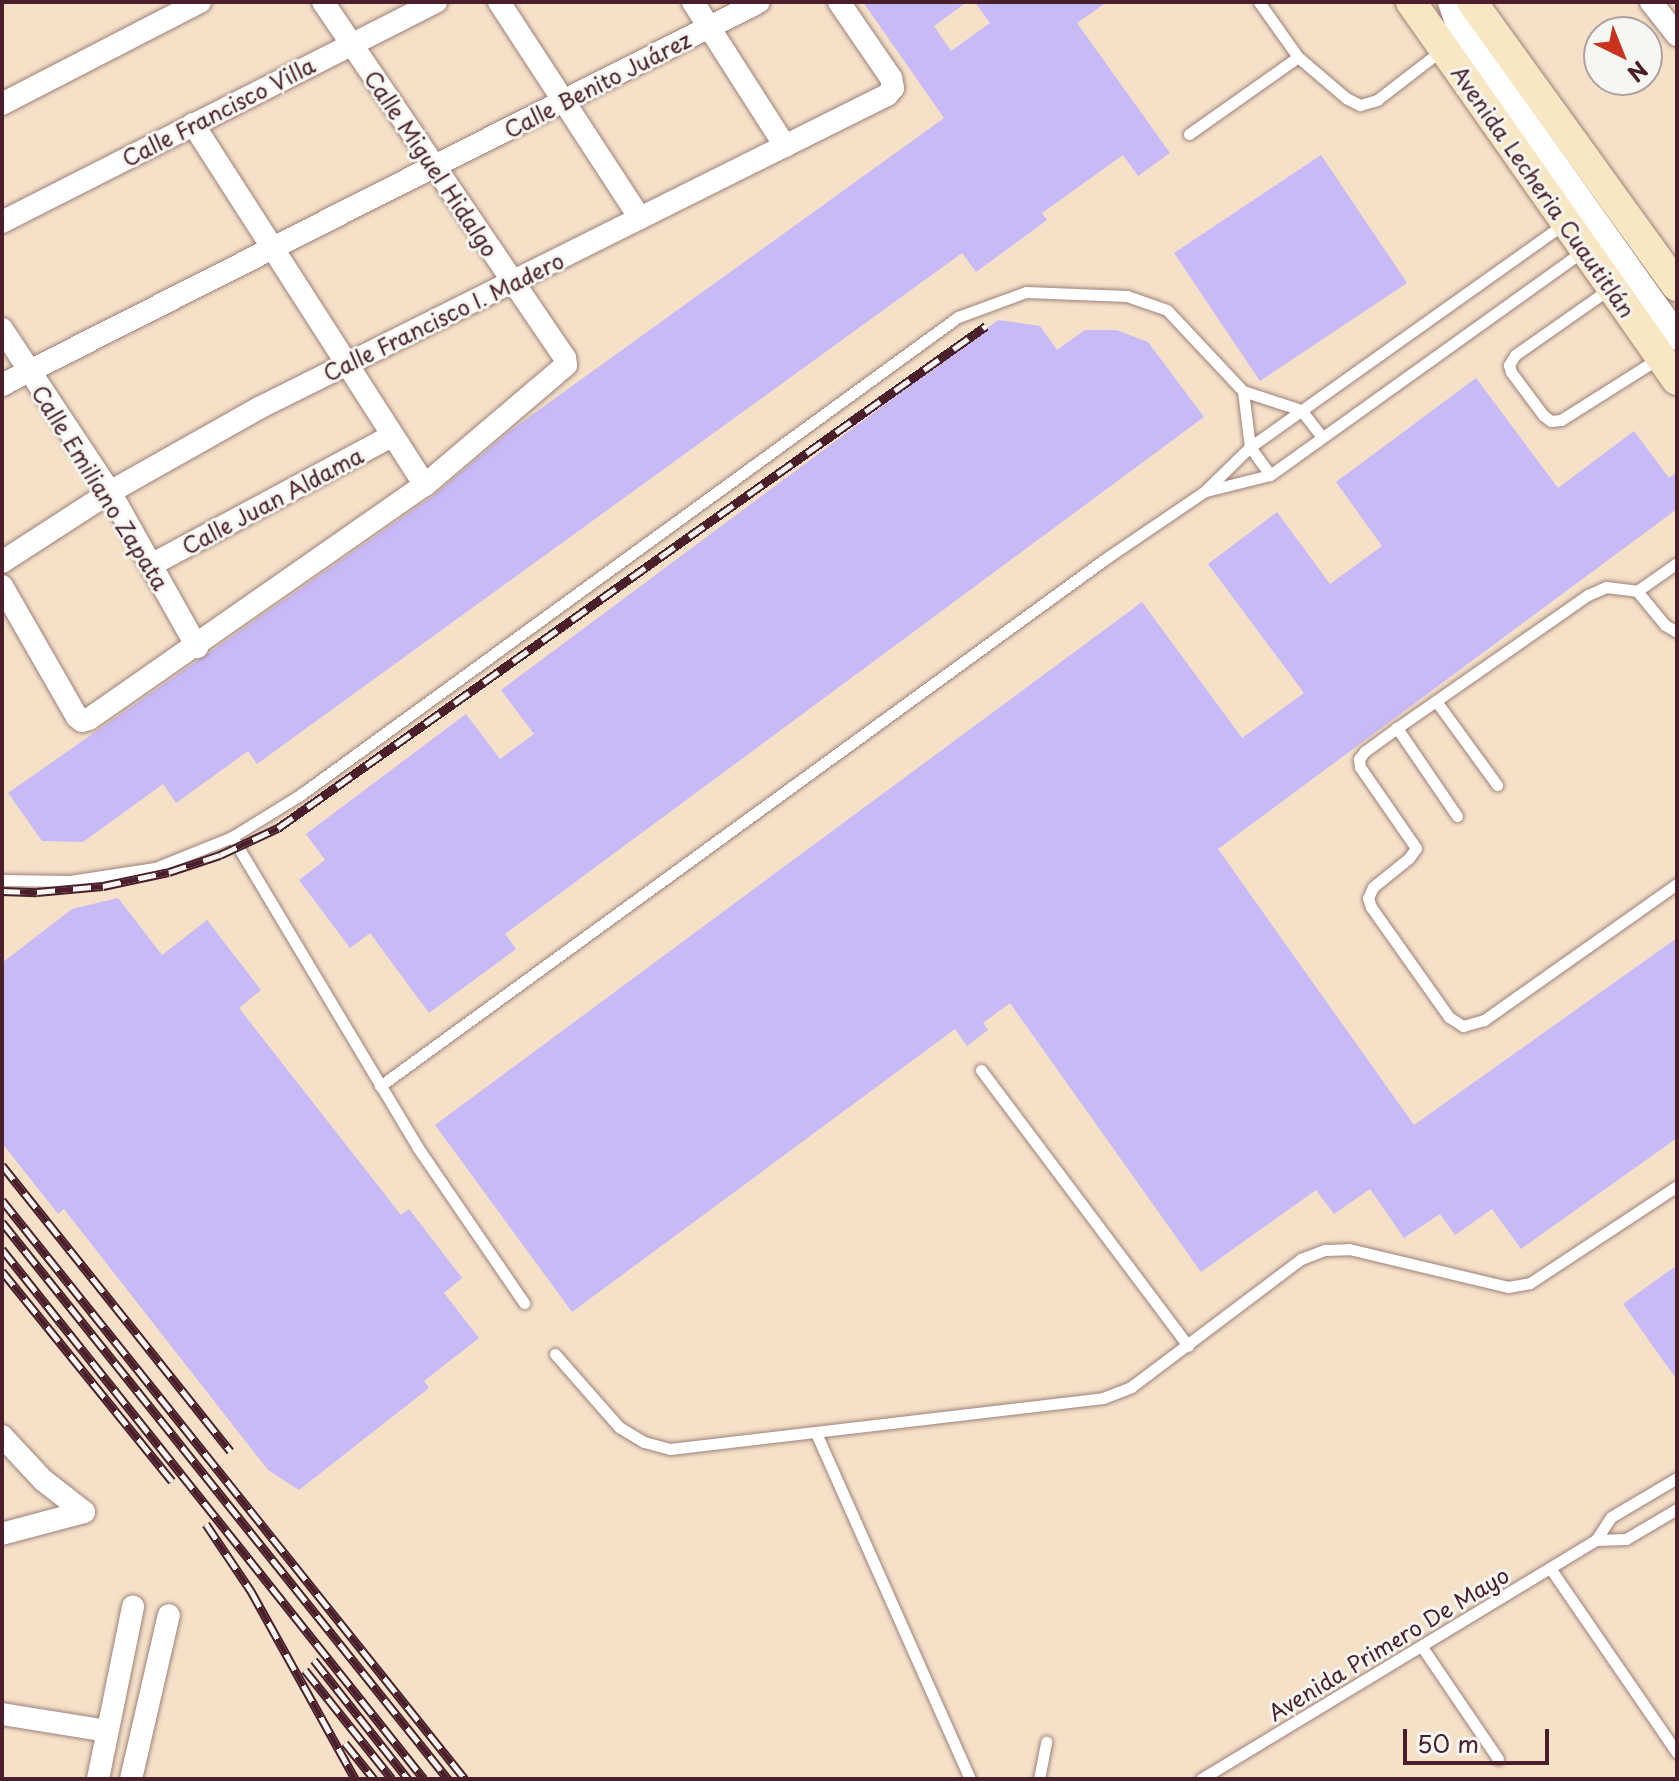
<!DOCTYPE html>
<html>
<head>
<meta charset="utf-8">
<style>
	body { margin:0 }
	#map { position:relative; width:1679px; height:1781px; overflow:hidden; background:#f4e1c8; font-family:"Playpen Sans",sans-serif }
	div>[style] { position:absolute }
	.building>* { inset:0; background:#c8b9f7 }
	.roads { filter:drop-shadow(0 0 2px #9f807a) drop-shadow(0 0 2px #9f807a) }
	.service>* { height:11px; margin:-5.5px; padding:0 5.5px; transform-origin:5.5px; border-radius:5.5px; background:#fff }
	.minor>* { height:22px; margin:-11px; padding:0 11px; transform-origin:11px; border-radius:11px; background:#fff }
	.tertiary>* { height:26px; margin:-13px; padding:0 13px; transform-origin:13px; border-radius:13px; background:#fff }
	.secondary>* { height:30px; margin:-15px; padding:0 15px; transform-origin:15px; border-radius:15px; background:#f8e7c3 }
	.rail>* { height:9px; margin-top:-4.5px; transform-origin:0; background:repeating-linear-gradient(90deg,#f6f6f2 0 18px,#4a1f2b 0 36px); box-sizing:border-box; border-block:2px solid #4a1f2b }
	span { translate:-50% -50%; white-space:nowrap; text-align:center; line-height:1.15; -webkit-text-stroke:6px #f6f6f2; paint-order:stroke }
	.street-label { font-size:22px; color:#4a1f2b }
	.frame { position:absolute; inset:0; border:4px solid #4a1f2b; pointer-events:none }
	.north { position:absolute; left:1583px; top:16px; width:80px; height:80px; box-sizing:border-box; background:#f6f6f2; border:2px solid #b1a0a2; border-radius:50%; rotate:137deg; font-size:22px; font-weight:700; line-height:32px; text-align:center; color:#4a1f2b }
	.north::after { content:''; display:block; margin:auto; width:28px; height:36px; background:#c8321e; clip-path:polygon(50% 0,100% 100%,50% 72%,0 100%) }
	.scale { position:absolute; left:1403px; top:1729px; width:146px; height:36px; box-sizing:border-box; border:4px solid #4a1f2b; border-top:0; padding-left:10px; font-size:24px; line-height:28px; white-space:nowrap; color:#4a1f2b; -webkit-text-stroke:6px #f6f6f2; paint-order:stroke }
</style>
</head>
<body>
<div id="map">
	<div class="building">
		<div style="clip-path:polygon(863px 2px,967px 2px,934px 26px,951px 51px,990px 23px,975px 2px,1107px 2px,1077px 23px,1170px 153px,1138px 176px,1123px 155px,1042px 213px,1047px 220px,976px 272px,962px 253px,257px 764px,248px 751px,176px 803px,163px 784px,83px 842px,42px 841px,8px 793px,433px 496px,511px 430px,944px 118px)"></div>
		<div style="clip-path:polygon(1321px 155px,1407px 283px,1260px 381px,1174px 253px)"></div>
		<div style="clip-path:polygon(998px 320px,1040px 326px,1057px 350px,1085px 330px,1116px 330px,1148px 342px,1204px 417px,505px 934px,516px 949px,429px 1013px,370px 933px,350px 948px,299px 880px,325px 860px,306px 834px,466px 714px,500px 759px,534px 734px,501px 690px)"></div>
		<div style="clip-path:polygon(1476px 378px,1558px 488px,1634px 431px,1669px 478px,1677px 472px,1677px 509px,1218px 849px,1414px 1125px,1677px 938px,1677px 1138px,1521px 1249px,1492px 1209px,1455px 1235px,1440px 1214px,1404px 1238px,1370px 1189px,1334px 1214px,1316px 1190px,1201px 1272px,1010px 1003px,983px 1023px,988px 1030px,967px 1046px,955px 1029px,572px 1312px,435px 1125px,1142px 602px,1242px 738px,1304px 693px,1208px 564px,1277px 512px,1330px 584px,1382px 546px,1336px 482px)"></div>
		<div style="clip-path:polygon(118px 898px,162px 955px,207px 920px,261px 990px,239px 1008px,401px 1215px,409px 1209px,462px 1278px,444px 1293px,479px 1338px,424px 1381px,429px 1388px,299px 1490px,268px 1470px,64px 1209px,58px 1214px,2px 1143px,2px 963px,72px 909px)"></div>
		<div style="clip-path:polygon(1677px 1265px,1677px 1380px,1623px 1304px)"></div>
	</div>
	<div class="roads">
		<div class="service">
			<div style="left:1259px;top:2px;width:67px;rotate:54.7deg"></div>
			<div style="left:1298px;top:57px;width:63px;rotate:40.5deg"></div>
			<div style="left:1346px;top:98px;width:16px;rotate:27deg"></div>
			<div style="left:1360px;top:105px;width:18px;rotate:-16deg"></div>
			<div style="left:1377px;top:100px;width:83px;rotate:-37.7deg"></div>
			<div style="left:1189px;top:134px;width:133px;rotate:-35.2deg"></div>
			<div style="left:1612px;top:287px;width:118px;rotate:145deg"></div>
			<div style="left:1515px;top:355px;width:12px;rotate:121deg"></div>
			<div style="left:1509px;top:365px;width:7px;rotate:74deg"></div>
			<div style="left:1511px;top:372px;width:54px;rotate:53.3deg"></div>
			<div style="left:1543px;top:415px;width:10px;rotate:37deg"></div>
			<div style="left:1551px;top:421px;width:10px;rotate:-6deg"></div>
			<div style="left:1561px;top:420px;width:116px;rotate:-32.3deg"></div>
			<div style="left:1243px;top:391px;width:56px;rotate:82.9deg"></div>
			<div style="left:1250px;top:447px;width:34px;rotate:54deg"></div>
			<div style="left:1206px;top:491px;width:66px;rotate:-14deg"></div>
			<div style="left:1270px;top:475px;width:385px;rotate:-35.6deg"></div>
			<div style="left:1637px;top:591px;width:44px;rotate:50.5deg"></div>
			<div style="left:1665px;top:625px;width:14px;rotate:30deg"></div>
			<div style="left:1436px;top:701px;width:104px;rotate:54deg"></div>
			<div style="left:1397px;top:728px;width:39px;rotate:144deg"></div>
			<div style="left:1365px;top:751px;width:10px;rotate:127deg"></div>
			<div style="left:1359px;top:759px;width:8px;rotate:83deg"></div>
			<div style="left:1360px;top:767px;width:98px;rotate:55.3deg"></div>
			<div style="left:1416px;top:848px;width:12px;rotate:125deg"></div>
			<div style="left:1409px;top:858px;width:46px;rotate:141.1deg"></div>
			<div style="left:1373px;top:887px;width:12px;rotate:114deg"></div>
			<div style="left:1368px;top:898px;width:9px;rotate:72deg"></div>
			<div style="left:1371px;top:907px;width:135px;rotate:54.7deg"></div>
			<div style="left:1449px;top:1017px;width:17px;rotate:33deg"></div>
			<div style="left:1463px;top:1026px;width:22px;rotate:-16deg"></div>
			<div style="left:1484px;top:1020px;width:236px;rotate:-35.2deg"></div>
			<div style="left:1457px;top:816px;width:107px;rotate:-124.3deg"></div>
			<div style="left:1397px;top:728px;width:233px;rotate:-34.9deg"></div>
			<div style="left:1588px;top:595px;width:20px;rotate:-24deg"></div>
			<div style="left:1606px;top:587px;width:31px;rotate:7deg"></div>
			<div style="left:1637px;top:591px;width:49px;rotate:-35deg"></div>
			<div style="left:232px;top:837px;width:362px;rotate:59.1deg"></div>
			<div style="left:418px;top:1148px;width:188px;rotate:55.6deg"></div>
			<div style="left:2px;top:880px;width:68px;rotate:0.8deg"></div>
			<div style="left:70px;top:881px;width:86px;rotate:-8.7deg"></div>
			<div style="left:155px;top:868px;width:83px;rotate:-21.9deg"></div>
			<div style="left:232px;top:837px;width:80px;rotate:-31.7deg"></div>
			<div style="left:300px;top:795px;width:813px;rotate:-36deg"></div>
			<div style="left:958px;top:317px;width:72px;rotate:-20.2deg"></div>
			<div style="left:1026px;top:292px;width:101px;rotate:2.3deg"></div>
			<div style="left:1127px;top:296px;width:42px;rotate:19.3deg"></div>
			<div style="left:1167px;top:310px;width:111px;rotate:46.8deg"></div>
			<div style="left:1243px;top:391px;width:61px;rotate:18.1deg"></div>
			<div style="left:1301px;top:410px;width:34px;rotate:52deg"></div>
			<div style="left:981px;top:1070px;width:345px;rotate:53.1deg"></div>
			<div style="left:380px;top:1086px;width:896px;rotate:-36.01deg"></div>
			<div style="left:1105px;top:559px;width:121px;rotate:-34.2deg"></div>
			<div style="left:1205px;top:491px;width:63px;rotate:-44.4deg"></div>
			<div style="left:1250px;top:447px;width:387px;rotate:-35.4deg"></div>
			<div style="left:555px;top:1354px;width:97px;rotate:48.8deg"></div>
			<div style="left:619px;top:1427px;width:29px;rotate:31deg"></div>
			<div style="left:644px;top:1442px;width:27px;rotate:15deg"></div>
			<div style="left:670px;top:1449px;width:436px;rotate:-6.7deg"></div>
			<div style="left:1103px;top:1398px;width:30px;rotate:-21deg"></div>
			<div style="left:1131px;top:1387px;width:213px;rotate:-37deg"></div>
			<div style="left:1301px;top:1259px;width:26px;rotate:-21deg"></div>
			<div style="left:1325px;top:1250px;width:24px;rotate:-2deg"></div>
			<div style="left:1349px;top:1249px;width:163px;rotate:13.4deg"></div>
			<div style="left:1508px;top:1287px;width:22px;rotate:-10deg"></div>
			<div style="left:1530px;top:1283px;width:176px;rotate:-33.4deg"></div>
			<div style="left:816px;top:1433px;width:379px;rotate:66deg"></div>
			<div style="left:1596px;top:1540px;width:30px;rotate:-2deg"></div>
			<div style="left:1626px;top:1539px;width:59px;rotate:-30.5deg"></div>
			<div style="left:1550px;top:1568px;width:224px;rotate:55.5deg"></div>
			<div style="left:1422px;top:1647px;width:135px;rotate:55.8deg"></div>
			<div style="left:1039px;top:1779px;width:38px;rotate:-79deg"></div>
			<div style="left:1201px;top:1779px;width:462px;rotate:-31.2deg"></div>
			<div style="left:1596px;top:1540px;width:27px;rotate:-57deg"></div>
			<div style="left:1611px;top:1517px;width:77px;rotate:-30.6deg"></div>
		</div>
		<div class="minor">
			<div style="left:499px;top:2px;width:258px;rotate:56.9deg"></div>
			<div style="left:693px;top:2px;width:171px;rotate:57.4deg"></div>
			<div style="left:1651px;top:2px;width:42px;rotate:51.8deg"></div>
			<div style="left:2px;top:104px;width:223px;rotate:-27.3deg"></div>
			<div style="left:193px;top:124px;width:429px;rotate:57.3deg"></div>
			<div style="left:2px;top:222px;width:487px;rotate:-26.9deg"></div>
			<div style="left:2px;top:329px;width:196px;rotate:56.5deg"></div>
			<div style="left:110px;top:492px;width:178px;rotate:60.7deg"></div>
			<div style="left:2px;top:385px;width:848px;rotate:-26.84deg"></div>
			<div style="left:2px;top:562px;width:129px;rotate:-32.9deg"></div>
			<div style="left:110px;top:492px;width:171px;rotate:-29.4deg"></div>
			<div style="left:259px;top:408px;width:702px;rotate:-26.49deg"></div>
			<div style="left:887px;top:95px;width:9px;rotate:-49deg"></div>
			<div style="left:893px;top:88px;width:10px;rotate:-101deg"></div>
			<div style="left:891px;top:78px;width:92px;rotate:-124.4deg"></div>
			<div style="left:151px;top:565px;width:273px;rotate:-28.2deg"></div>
			<div style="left:2px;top:586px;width:151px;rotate:60.2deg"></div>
			<div style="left:77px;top:717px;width:6px;rotate:39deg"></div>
			<div style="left:82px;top:721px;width:7px;rotate:-16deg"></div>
			<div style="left:89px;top:719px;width:409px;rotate:-34.9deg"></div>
			<div style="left:425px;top:485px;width:185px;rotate:-40.4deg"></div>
			<div style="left:566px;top:365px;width:7px;rotate:-98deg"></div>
			<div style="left:565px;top:358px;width:430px;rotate:-124.2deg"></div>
			<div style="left:2px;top:1436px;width:60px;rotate:47deg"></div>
			<div style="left:43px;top:1480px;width:52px;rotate:38deg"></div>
			<div style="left:84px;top:1512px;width:85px;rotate:165deg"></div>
			<div style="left:2px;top:1714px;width:106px;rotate:9.2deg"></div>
			<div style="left:98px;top:1779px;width:176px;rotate:-78.5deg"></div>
			<div style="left:131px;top:1779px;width:168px;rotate:-77deg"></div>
		</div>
		<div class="tertiary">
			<div style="left:1451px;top:2px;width:34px;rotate:71deg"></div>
			<div style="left:1462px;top:34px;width:372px;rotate:54.6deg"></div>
		</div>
		<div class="secondary">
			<div style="left:1411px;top:2px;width:462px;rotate:54.9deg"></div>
			<div style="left:1472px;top:2px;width:350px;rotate:54.2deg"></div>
		</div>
	</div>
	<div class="rail">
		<div style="left:2px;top:891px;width:35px;rotate:2deg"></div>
		<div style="left:37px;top:892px;width:66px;rotate:-5.2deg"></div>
		<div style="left:103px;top:886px;width:67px;rotate:-12deg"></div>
		<div style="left:169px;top:872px;width:54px;rotate:-18.4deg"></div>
		<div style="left:220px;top:855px;width:64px;rotate:-25deg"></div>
		<div style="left:278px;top:828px;width:868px;rotate:-35.34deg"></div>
		<div style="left:2px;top:1165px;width:366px;rotate:51.4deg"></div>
		<div style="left:2px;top:1200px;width:741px;rotate:51.35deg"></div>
		<div style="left:2px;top:1222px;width:714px;rotate:51.32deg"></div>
		<div style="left:2px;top:1249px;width:677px;rotate:51.47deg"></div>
		<div style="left:2px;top:1271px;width:270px;rotate:51deg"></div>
		<div style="left:206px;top:1524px;width:81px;rotate:56.1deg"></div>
		<div style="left:251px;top:1591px;width:215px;rotate:61deg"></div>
		<div style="left:314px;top:1660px;width:152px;rotate:51.7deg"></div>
		<div style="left:305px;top:1670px;width:139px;rotate:51.4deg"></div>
		<div style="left:345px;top:1743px;width:46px;rotate:51.1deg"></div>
	</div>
	<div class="street-label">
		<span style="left:597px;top:84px;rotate:-27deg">Calle Benito Juárez</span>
		<span style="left:218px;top:111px;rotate:-27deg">Calle Francisco Villa</span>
		<span style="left:432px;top:163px;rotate:56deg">Calle Miguel Hidalgo</span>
		<span style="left:1544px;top:191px;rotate:55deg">Avenida Lecheria Cuautitlán</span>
		<span style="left:443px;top:316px;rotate:-26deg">Calle Francisco I. Madero</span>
		<span style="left:101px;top:487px;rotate:58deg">Calle Emiliano Zapata</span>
		<span style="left:272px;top:500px;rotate:-28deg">Calle Juan Aldama</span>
		<span style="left:1388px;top:1643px;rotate:-31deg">Avenida Primero De Mayo</span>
	</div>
	<div class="frame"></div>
	<div class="north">N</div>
	<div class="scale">50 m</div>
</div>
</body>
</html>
